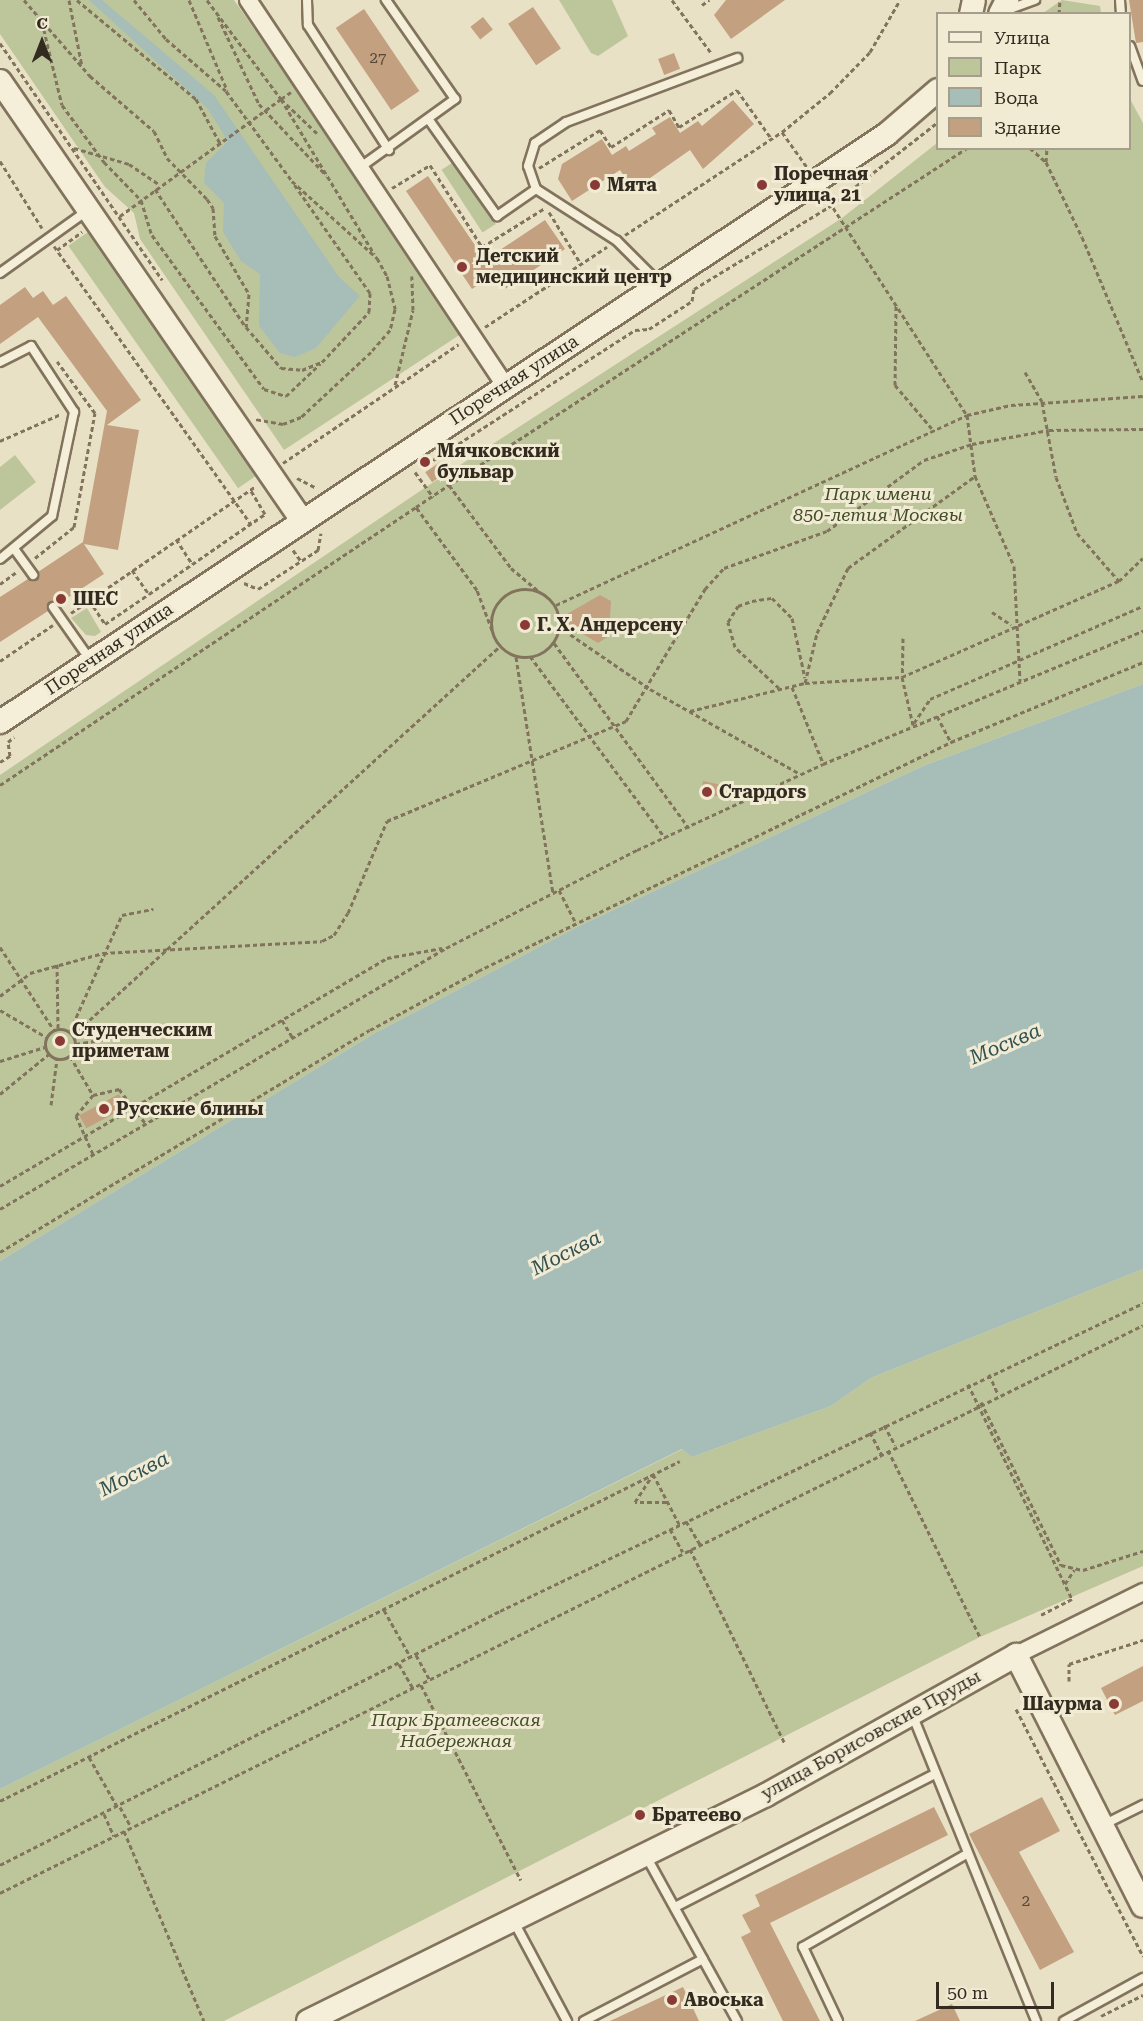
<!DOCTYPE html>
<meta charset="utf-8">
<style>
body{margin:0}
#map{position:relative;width:1143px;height:2021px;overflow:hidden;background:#e9e1c5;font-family:"Roboto Serif",serif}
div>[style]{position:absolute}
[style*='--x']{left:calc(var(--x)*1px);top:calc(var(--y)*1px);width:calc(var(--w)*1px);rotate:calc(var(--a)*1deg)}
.green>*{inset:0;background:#bdc69b;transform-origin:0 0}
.water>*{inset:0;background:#a6bdb8}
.building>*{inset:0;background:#c3a080;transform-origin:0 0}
.path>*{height:3px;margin-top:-1.5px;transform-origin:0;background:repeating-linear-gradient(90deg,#82735d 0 4.5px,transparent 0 7.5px)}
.path>.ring{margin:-1.5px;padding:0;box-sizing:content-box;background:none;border:3px solid #82735d;border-radius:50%}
.roads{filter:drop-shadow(2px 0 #82735d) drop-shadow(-2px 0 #82735d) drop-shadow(0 2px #82735d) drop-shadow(0 -2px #82735d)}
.lane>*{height:8px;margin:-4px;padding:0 4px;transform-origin:4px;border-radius:4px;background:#f5eed8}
.street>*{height:16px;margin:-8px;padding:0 8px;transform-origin:8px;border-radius:8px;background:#f5eed8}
.secondary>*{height:22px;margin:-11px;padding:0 11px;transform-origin:11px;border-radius:11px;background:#f5eed8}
.dots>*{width:16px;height:16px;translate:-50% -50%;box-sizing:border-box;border:3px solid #f1ebd4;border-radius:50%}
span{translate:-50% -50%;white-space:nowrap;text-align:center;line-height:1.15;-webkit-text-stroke:6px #f1ebd4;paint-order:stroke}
.number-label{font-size:15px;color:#584838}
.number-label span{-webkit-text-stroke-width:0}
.poi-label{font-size:18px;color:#342b20;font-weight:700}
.left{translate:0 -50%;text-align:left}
.right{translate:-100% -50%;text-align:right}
.street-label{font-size:18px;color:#342b20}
.park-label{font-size:18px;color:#424e28;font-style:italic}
.water-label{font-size:20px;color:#315152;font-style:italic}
.legend{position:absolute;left:936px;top:12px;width:195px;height:138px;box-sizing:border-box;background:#f1ebd4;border:2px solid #a59e8c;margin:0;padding:8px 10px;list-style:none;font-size:18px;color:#342b20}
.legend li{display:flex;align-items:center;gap:12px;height:30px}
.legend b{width:30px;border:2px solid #a59e8c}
.north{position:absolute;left:12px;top:12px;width:60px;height:60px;-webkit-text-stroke:4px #f1ebd4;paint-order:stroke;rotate:0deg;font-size:16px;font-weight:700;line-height:24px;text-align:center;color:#342b20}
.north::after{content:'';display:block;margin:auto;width:21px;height:27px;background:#342b20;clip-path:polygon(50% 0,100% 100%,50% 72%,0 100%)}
.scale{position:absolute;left:936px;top:1982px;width:118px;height:27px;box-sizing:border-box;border:3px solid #342b20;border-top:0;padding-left:8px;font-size:18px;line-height:21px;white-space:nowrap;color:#342b20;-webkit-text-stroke:4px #f1ebd4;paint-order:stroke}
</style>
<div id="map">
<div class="green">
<div style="clip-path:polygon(0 0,234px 0,464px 332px,284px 450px,140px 239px,134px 213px,105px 187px,0 34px)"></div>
<div style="clip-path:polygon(559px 0,612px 0,628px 36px,598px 56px,591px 53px)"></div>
<div style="clip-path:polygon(1062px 0,1100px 6px,1101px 13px,1043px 13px)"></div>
<div style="clip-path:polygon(1130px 99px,1143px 123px,1143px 684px,923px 766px,579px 926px,375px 1033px,0 1261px,0 775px,426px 487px,842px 218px,937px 143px,938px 148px,1130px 148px)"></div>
<div style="left:455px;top:161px;width:75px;height:16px;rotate:57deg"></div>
<div style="left:88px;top:232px;width:296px;height:24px;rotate:55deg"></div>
<div style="clip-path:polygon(15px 455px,36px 482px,0 510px,0 467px)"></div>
<div style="clip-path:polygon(87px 608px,101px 632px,95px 636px,86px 635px,71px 618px)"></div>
<div style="clip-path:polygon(1143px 1269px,1143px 1566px,980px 1637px,224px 2021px,0 2021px,0 1789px,683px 1449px,692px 1457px,831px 1406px,871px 1378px)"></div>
</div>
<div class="water">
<div style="clip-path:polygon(89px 0,102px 0,214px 95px,339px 277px,360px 296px,316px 348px,295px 357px,280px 353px,259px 326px,260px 274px,241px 261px,223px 232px,224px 203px,204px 183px,206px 163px,228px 141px,207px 108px)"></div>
<div style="clip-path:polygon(1143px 684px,1143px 1269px,871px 1378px,831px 1406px,692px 1457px,682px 1449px,0 1789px,0 1261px,375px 1033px,579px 926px,923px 766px)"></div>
</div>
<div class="building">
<div style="clip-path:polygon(726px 0,785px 0,731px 39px,714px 15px)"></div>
<div style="clip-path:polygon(1129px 0,1143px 0,1143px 42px,1136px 43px)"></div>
<div style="left:533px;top:7px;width:50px;height:30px;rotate:56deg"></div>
<div style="left:364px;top:9px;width:99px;height:34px;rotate:56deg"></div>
<div style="left:483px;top:17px;width:16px;height:16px;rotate:52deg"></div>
<div style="left:674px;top:53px;width:17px;height:17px;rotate:69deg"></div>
<div style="clip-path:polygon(733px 100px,754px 124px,703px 169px,690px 150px,633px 190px,620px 170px,572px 201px,558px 179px,562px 164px,602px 139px,612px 155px,626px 146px,629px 151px,656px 134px,652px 128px,670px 117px,680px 133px,698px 121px,702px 126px)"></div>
<div style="clip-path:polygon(428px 176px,485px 260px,545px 220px,565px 249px,505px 289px,495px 273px,472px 289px,406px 191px)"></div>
<div style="clip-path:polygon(25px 287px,33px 298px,43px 291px,53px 305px,66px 296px,141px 400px,107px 425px,139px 430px,118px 550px,84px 544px,104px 574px,58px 604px,50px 602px,48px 611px,0 642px,0 597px,28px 579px,36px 580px,38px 572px,83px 542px,107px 411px,38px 317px,0 344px,0 305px)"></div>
<div style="left:440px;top:462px;width:12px;height:18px;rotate:55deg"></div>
<div style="clip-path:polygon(600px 595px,611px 601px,609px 636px,598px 643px,569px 626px,567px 614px)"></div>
<div style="left:703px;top:781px;width:30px;height:12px;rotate:12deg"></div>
<div style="left:119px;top:1094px;width:15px;height:45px;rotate:62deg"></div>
<div style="clip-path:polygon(1143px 1666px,1143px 1701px,1115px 1715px,1101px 1688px)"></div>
<div style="clip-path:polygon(1042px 1797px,1060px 1831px,1019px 1852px,1074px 1952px,1040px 1970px,969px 1834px)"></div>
<div style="clip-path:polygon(934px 1807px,948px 1835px,770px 1923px,820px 2021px,783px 2021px,741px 1937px,751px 1932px,742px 1915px,760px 1906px,755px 1895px)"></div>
<div style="clip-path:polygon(683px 1987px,699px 2021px,610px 2021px)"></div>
<div style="clip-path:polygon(952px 2004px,960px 2021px,915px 2021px)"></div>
</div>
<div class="path">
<div style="--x:24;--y:0;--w:101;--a:49"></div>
<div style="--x:90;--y:76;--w:84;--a:40.7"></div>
<div style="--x:154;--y:131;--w:30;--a:64"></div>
<div style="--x:167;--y:158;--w:57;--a:45.7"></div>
<div style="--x:207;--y:199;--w:11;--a:56"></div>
<div style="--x:213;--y:208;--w:28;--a:86"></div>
<div style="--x:215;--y:236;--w:67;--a:59.6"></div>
<div style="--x:249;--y:294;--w:33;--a:95"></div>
<div style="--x:246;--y:327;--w:54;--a:49.5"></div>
<div style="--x:281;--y:368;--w:21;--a:5"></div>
<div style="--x:302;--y:370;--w:22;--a:-22"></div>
<div style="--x:322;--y:362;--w:69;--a:-46.8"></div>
<div style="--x:369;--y:312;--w:19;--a:-87"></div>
<div style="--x:370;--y:293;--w:136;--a:-124.9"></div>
<div style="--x:69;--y:0;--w:67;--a:78.9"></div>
<div style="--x:77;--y:0;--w:155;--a:39.8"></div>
<div style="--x:196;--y:99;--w:52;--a:61.5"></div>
<div style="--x:134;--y:0;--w:50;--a:50.6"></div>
<div style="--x:166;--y:39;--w:79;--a:40.9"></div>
<div style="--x:226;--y:91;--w:112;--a:53.7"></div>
<div style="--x:292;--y:181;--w:115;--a:42.2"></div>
<div style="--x:377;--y:258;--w:21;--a:61"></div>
<div style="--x:387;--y:276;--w:34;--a:76"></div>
<div style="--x:395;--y:309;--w:22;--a:103"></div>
<div style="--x:390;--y:330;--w:29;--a:131"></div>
<div style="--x:371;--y:352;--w:96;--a:137.1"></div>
<div style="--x:301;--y:417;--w:19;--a:159"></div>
<div style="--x:283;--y:424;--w:28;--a:-170"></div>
<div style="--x:189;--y:0;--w:98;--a:67.1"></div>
<div style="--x:207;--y:0;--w:124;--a:53.2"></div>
<div style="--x:281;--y:99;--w:181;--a:59"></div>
<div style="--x:672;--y:0;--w:67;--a:53.5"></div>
<div style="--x:702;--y:5;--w:9;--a:-36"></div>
<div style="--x:1059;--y:14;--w:14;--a:-86"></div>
<div style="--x:218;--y:17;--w:96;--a:64.8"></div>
<div style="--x:259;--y:104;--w:98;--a:46.7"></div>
<div style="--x:42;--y:22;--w:85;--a:76.5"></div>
<div style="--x:62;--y:105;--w:71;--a:53.6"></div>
<div style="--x:104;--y:162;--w:53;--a:45.8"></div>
<div style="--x:141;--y:200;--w:37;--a:73"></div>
<div style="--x:152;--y:235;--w:190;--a:54"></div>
<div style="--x:264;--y:389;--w:23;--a:18"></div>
<div style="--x:286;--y:396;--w:47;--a:-43.3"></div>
<div style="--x:0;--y:43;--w:287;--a:55.6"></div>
<div style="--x:291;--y:92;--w:12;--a:145"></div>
<div style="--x:281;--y:99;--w:52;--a:43.5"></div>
<div style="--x:782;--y:132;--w:43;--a:54.5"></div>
<div style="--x:74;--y:148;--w:57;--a:16.2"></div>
<div style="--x:129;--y:164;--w:37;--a:34"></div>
<div style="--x:1030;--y:148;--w:21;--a:41"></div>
<div style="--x:1046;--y:162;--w:83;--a:64.4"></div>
<div style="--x:1082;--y:237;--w:157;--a:67.2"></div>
<div style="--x:0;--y:161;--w:79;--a:57.9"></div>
<div style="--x:1046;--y:162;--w:14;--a:-86"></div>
<div style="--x:539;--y:168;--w:72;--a:-31.9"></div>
<div style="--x:600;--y:130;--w:20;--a:57"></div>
<div style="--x:611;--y:147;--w:69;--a:-32.5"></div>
<div style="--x:669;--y:110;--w:20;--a:60"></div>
<div style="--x:679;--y:127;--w:69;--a:-32.5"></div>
<div style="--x:737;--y:90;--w:59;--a:54.7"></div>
<div style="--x:392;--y:188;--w:44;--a:-31.2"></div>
<div style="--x:430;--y:165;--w:97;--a:57.6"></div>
<div style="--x:482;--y:247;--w:74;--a:-31.8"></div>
<div style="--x:155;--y:189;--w:164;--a:56.7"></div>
<div style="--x:825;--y:195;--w:262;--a:57.2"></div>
<div style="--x:967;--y:415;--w:62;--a:82.5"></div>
<div style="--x:975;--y:476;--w:98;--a:66.6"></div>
<div style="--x:1014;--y:566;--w:115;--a:87"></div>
<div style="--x:549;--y:212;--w:61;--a:58.4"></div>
<div style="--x:120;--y:216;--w:199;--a:-36"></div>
<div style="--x:625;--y:235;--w:188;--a:-33.3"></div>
<div style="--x:782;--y:132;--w:62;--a:-39.1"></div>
<div style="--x:830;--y:93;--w:57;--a:-45.7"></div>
<div style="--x:870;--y:52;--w:60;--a:-60"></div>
<div style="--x:54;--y:246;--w:341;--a:54.7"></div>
<div style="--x:57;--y:250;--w:31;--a:-36"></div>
<div style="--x:896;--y:306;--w:79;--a:90.7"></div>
<div style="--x:895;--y:385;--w:59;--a:49.8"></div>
<div style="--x:485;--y:327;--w:146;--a:-33.3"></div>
<div style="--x:1025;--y:372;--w:34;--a:60"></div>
<div style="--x:1042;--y:402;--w:76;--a:79.4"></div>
<div style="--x:1056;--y:477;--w:60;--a:69.4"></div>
<div style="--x:1077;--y:533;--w:64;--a:48.8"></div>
<div style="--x:395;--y:385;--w:77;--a:-76.5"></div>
<div style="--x:413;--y:310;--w:34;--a:-92"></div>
<div style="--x:0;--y:441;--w:67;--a:-23.9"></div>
<div style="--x:283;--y:463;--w:212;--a:-34.1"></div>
<div style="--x:427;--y:464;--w:247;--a:-32.8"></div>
<div style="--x:635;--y:330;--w:14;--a:-4"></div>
<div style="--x:649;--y:329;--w:51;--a:-33.1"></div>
<div style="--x:692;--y:301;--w:12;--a:-81"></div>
<div style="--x:694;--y:289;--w:162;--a:-31.3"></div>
<div style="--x:832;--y:205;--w:135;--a:-38.1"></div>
<div style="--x:415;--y:472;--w:31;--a:54"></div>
<div style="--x:297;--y:478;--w:20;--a:27"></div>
<div style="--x:449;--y:485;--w:618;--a:-33.05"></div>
<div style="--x:176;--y:539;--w:30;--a:57"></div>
<div style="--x:293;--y:550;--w:14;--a:54"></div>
<div style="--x:35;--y:558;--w:50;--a:-38.5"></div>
<div style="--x:74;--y:527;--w:116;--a:-79.6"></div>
<div style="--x:95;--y:413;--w:64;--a:-126.2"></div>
<div style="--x:132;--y:570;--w:29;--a:55"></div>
<div style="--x:244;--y:583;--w:15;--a:23"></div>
<div style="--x:258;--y:589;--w:72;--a:-33"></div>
<div style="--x:318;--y:550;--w:17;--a:-80"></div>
<div style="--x:0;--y:584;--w:22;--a:-36"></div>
<div class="ring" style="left:491px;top:589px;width:65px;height:65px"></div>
<div style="--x:89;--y:600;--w:29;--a:56"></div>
<div style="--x:105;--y:624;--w:53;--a:-34.3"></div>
<div style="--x:149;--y:594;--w:141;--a:-34.6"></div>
<div style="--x:265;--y:514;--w:29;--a:-121"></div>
<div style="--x:556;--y:605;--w:453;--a:-24.8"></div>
<div style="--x:967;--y:415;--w:45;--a:-12.8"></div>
<div style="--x:1011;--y:405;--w:132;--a:-3.9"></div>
<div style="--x:992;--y:612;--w:23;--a:34"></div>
<div style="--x:71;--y:613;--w:224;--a:-34.5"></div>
<div style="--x:558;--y:626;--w:112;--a:34.4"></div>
<div style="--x:650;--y:689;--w:172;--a:29.5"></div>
<div style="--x:492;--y:630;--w:43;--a:-110.6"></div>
<div style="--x:477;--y:590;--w:103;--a:-126.3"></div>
<div style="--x:416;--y:507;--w:40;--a:-34"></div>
<div style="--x:449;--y:485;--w:104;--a:53.2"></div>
<div style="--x:511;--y:568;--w:35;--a:40"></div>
<div style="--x:903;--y:638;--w:39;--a:91"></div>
<div style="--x:902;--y:677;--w:49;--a:77.1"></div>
<div style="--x:554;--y:643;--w:229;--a:53.9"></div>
<div style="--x:530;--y:656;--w:227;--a:53.4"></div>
<div style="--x:516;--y:657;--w:240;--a:81.1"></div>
<div style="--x:0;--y:661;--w:64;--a:-34.2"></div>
<div style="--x:805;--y:683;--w:51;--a:-76.5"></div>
<div style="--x:817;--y:633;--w:72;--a:-64.5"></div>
<div style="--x:848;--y:568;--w:157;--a:-35.9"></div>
<div style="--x:792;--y:687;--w:82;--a:67.8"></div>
<div style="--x:779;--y:688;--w:60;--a:-137"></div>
<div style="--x:735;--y:647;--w:26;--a:-106"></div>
<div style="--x:728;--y:622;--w:19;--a:-58"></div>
<div style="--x:738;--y:606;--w:15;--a:-20"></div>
<div style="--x:752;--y:601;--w:20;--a:-9"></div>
<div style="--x:772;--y:598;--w:28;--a:45"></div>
<div style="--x:792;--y:618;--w:61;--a:77.8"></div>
<div style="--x:690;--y:711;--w:118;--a:-13.7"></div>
<div style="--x:805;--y:683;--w:97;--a:-3.5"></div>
<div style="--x:902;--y:677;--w:237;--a:-23.9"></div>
<div style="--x:1119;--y:581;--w:33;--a:-44"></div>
<div style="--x:937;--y:716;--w:30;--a:62"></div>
<div style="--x:914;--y:723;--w:29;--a:-56"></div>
<div style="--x:930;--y:699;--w:232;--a:-23.6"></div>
<div style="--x:0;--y:762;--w:12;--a:-31"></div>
<div style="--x:10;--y:756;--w:14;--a:-98"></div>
<div style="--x:8;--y:742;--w:8;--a:-40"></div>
<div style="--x:0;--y:785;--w:500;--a:-33.75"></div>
<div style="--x:559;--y:890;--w:36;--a:63"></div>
<div style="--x:0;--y:947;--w:99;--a:57"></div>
<div style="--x:57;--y:964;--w:64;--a:89.1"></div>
<div style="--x:0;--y:996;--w:38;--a:-37"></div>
<div style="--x:30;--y:973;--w:76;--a:-15.3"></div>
<div style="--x:103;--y:953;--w:219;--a:-3.1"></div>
<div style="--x:322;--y:941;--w:13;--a:-27"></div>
<div style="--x:334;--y:935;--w:26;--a:-58"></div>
<div style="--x:348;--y:913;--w:100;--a:-67"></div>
<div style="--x:387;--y:821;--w:259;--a:-22.7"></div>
<div style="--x:626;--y:721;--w:154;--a:-59.1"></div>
<div style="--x:705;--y:589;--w:28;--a:-48"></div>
<div style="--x:724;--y:568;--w:109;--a:-19.8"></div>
<div style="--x:827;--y:531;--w:120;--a:-36.2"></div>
<div style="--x:924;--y:460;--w:51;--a:-18.4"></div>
<div style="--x:972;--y:444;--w:78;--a:-10.3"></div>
<div style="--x:1049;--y:430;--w:94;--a:-0.6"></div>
<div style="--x:0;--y:1010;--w:53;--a:30.4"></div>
<div style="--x:282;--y:1020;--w:21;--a:59"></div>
<div class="ring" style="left:45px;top:1029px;width:27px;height:27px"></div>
<div style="--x:70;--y:1031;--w:127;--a:-65.9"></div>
<div style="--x:122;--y:915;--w:32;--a:-11"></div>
<div style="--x:73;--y:1035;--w:578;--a:-42.33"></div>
<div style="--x:76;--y:1044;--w:79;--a:-9.5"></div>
<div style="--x:70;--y:1056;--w:45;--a:59.5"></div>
<div style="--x:0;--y:1061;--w:47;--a:-17.3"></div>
<div style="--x:0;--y:1094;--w:63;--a:-39.2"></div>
<div style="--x:51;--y:1105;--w:46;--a:-82.6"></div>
<div style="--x:93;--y:1154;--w:42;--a:-114.1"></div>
<div style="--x:76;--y:1116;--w:27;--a:-51"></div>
<div style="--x:93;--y:1095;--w:27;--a:-13"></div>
<div style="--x:119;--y:1089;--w:44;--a:52.4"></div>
<div style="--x:0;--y:1186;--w:449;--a:-30.5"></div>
<div style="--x:387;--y:958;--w:56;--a:-10.3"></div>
<div style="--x:0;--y:1209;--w:517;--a:-30.34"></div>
<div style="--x:446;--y:948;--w:215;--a:-27.2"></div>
<div style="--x:637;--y:850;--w:205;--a:-24.8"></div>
<div style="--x:823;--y:764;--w:347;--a:-22.6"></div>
<div style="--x:0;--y:1252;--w:431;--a:-31"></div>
<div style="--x:370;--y:1030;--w:123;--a:-28.6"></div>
<div style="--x:478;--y:971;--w:526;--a:-25.83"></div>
<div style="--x:951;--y:742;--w:208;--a:-22.6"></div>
<div style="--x:989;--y:1374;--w:22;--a:66"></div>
<div style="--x:968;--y:1384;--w:239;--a:64.2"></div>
<div style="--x:1072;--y:1599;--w:36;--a:153"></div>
<div style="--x:981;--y:1402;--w:182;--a:63.9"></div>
<div style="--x:1061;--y:1565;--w:23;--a:13"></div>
<div style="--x:1083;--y:1570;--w:63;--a:-17.6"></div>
<div style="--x:884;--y:1425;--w:23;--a:61"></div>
<div style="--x:870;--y:1432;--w:25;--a:63"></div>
<div style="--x:888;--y:1450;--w:208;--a:63.8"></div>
<div style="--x:667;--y:1502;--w:32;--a:180"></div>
<div style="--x:635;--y:1502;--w:33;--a:-57"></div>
<div style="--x:653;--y:1474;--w:56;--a:62.5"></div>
<div style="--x:686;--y:1521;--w:27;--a:59"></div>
<div style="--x:670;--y:1529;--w:26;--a:61"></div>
<div style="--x:690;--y:1549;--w:217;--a:64"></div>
<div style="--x:1065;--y:1584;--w:17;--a:-57"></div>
<div style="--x:384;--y:1610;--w:55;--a:60.6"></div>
<div style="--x:416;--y:1655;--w:29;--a:61"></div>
<div style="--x:399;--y:1664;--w:28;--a:60"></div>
<div style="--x:1069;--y:1681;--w:17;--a:-90"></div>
<div style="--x:1069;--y:1664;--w:78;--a:-18"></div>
<div style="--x:421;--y:1685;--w:219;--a:62.9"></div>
<div style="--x:1016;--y:1709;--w:278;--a:62.8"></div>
<div style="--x:89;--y:1757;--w:59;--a:60.4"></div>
<div style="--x:0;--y:1801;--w:760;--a:-26.57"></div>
<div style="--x:120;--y:1807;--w:23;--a:61"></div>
<div style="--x:104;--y:1814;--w:24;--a:66"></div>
<div style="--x:124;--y:1831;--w:206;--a:67.2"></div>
<div style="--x:0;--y:1865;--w:561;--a:-26.93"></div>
<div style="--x:500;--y:1611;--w:713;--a:-25.59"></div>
<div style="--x:0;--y:1893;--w:1276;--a:-26.42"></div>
<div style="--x:1101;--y:2016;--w:47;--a:-26.6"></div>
</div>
<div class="roads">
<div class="lane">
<div style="--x:307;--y:0;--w:25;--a:88"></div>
<div style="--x:308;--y:25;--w:149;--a:57.1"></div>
<div style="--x:1120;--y:0;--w:14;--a:86"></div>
<div style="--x:1007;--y:10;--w:30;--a:-20"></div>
<div style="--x:1130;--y:46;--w:37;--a:70"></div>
<div style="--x:429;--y:120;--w:118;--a:54.7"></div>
<div style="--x:497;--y:216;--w:47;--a:-34.7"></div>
<div style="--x:362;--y:166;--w:115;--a:-35.8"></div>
<div style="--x:455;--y:99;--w:121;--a:-124.9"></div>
<div style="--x:0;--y:273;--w:107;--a:-35.5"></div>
<div style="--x:660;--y:284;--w:61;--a:-135"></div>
<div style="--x:617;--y:241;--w:96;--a:-147.3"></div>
<div style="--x:536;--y:189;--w:24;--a:-109"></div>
<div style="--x:528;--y:166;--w:24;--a:-73"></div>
<div style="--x:535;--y:143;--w:37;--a:-34"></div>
<div style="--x:566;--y:122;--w:183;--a:-20.5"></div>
<div style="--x:0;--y:362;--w:35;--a:-27"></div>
<div style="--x:31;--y:346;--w:79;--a:56.9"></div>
<div style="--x:74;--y:412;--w:106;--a:101.9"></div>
<div style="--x:52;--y:516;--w:67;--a:140.4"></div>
<div style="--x:15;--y:550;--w:31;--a:54"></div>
<div style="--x:53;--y:607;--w:66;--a:54.9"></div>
<div style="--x:912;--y:1714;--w:331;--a:68"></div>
<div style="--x:1103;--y:1825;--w:45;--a:-26.6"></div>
<div style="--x:646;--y:1856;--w:188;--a:61.1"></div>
<div style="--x:675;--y:1907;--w:292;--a:-27.1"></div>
<div style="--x:513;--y:1920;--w:115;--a:61.9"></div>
<div style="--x:584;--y:2021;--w:134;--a:-27.5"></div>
<div style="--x:838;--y:2021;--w:82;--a:-115.3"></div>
<div style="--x:803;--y:1947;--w:186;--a:-29.6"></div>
<div style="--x:1064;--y:2021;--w:90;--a:-28.6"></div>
</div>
<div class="street">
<div style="--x:248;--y:0;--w:464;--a:56.3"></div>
<div style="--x:1016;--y:1655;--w:142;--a:-26.4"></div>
</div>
<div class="secondary">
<div style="--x:971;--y:14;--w:14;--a:-78"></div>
<div style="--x:1000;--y:14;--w:16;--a:-63"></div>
<div style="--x:0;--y:81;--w:531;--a:55.5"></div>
<div style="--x:0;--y:722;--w:1064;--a:-33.54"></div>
<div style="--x:887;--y:134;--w:67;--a:-40.8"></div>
<div style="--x:308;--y:2021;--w:511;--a:-26.26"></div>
<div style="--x:766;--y:1795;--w:287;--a:-29.2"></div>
<div style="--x:1016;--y:1655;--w:281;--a:63.2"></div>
</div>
</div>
<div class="dots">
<div style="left:595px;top:185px;background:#8a3a34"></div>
<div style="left:762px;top:185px;background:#8a3a34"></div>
<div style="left:462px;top:267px;background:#8a3a34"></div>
<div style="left:425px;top:462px;background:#8a3a34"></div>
<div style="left:61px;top:599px;background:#8a3a34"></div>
<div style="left:525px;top:625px;background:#8a3a34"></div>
<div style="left:707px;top:792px;background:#8a3a34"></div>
<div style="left:60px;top:1041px;background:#8a3a34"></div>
<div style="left:104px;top:1109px;background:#8a3a34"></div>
<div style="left:1114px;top:1704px;background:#8a3a34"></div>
<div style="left:640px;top:1815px;background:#8a3a34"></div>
<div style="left:672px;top:2000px;background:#8a3a34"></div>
</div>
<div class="number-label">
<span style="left:378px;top:59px">27</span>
<span style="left:1026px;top:1902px">2</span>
</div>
<div class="poi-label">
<span class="left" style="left:774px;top:185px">Поречная<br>улица, 21</span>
<span class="left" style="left:607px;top:185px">Мята</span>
<span class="left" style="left:476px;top:267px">Детский<br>медицинский центр</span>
<span class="left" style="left:437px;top:462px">Мячковский<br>бульвар</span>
<span class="left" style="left:73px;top:599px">ШЕС</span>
<span class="left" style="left:537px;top:625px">Г. Х. Андерсену</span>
<span class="left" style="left:719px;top:792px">Стардогs</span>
<span class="left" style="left:72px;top:1041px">Студенческим<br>приметам</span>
<span class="left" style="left:116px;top:1109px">Русские блины</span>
<span class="right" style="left:1102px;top:1704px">Шаурма</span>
<span class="left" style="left:652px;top:1815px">Братеево</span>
<span class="left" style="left:684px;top:2000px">Авоська</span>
</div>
<div class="street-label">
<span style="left:514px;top:380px;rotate:-33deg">Поречная улица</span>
<span style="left:109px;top:649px;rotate:-34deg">Поречная улица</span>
<span style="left:871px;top:1735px;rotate:-29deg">улица Борисовские Пруды</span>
</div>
<div class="park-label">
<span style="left:878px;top:505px">Парк имени<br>850-летия Москвы</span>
<span style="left:456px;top:1731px">Парк Братеевская<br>Набережная</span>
</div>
<div class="water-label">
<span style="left:1005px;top:1044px;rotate:-23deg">Москва</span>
<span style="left:566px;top:1253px;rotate:-27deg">Москва</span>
<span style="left:134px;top:1474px;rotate:-27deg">Москва</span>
</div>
<ul class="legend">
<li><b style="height:8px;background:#f5eed8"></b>Улица</li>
<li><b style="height:16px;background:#bdc69b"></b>Парк</li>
<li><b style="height:16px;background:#a6bdb8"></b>Вода</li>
<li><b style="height:16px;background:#c3a080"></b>Здание</li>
</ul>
<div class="north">С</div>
<div class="scale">50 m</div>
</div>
